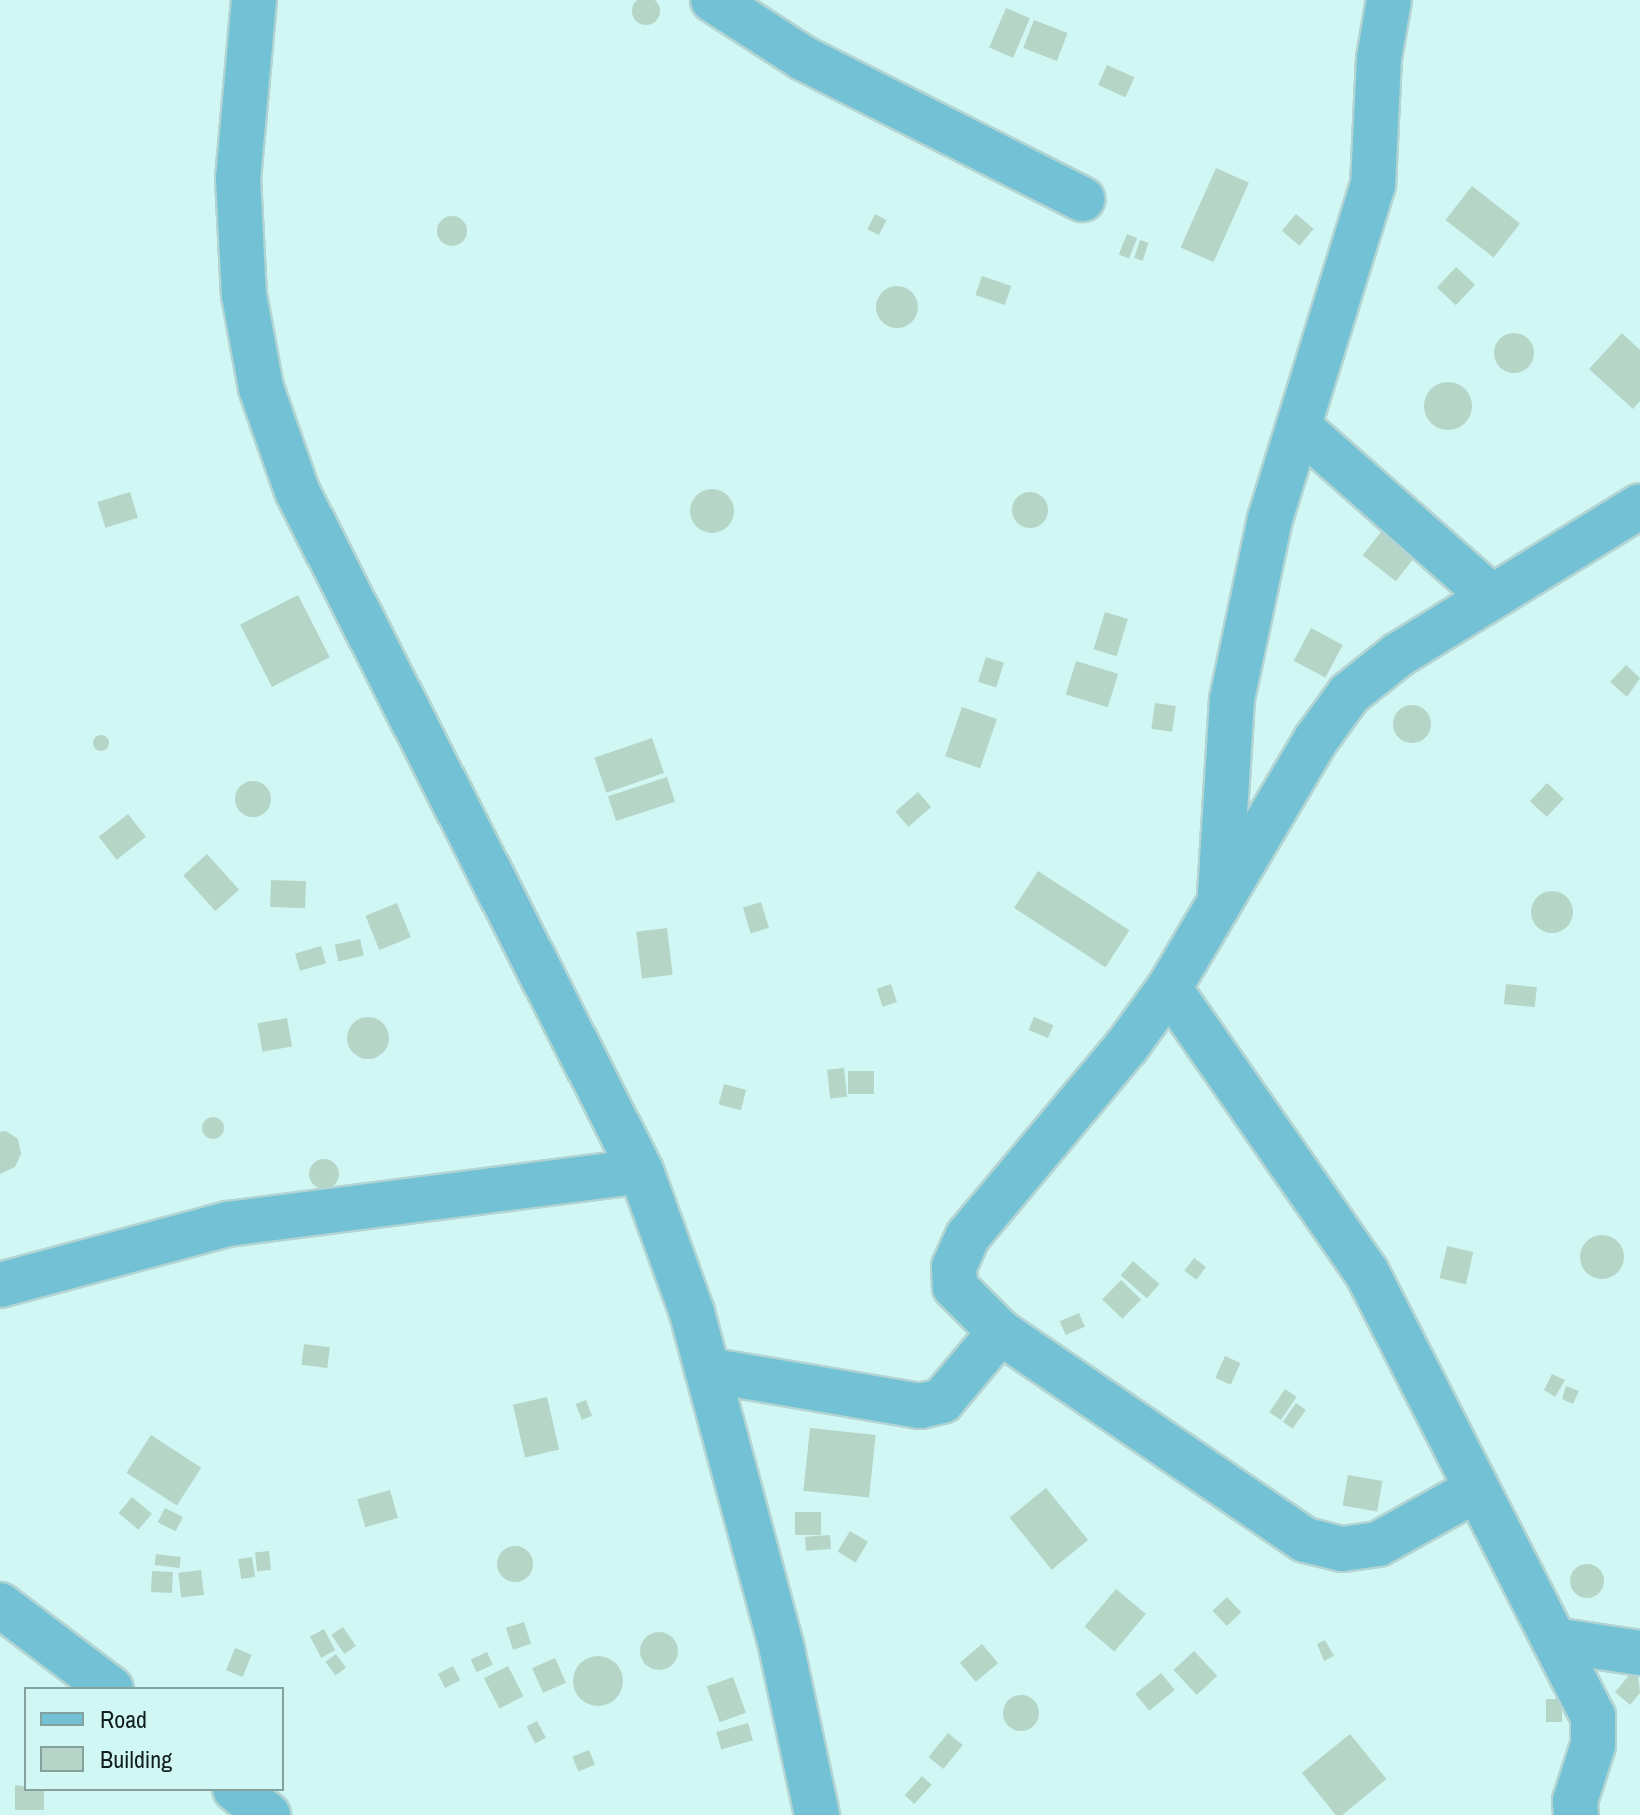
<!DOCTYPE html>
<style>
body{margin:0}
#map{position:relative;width:1640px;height:1815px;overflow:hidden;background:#d1f7f4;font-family:"Archivo Narrow",sans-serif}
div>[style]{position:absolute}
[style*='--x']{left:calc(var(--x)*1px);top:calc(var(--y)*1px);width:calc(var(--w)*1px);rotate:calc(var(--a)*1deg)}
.building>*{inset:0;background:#b5d5c7;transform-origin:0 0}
.round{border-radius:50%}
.roads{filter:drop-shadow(2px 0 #b2d4d2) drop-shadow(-2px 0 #b2d4d2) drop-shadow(0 2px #b2d4d2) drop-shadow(0 -2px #b2d4d2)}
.minor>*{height:44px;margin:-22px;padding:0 22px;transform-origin:22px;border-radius:22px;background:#72c1d4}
span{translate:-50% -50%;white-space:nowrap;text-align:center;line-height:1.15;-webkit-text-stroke:6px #d1f7f4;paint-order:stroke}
.legend{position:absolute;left:24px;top:1687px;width:260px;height:104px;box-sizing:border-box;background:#d1f7f4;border:2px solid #84a19e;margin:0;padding:10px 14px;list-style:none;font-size:24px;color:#111f1e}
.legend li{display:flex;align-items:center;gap:16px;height:40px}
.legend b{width:40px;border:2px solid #84a19e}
</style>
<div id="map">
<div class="building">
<div class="round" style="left:632px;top:-3px;width:28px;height:28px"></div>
<div style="left:1006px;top:8px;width:26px;height:43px;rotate:23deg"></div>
<div style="left:1034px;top:20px;width:36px;height:30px;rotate:21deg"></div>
<div style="left:1107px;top:65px;width:30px;height:22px;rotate:24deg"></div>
<div style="left:1216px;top:168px;width:36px;height:87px;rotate:24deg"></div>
<div style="left:1472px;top:186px;width:61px;height:43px;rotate:38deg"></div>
<div style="left:875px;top:214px;width:13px;height:17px;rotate:27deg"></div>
<div style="left:1296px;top:214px;width:23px;height:22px;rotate:40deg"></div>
<div class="round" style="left:437px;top:216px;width:30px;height:30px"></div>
<div style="left:1127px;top:234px;width:11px;height:22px;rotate:22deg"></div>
<div style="left:1140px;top:240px;width:9px;height:19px;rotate:18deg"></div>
<div style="left:1456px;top:267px;width:26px;height:28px;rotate:43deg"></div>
<div style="left:982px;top:276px;width:31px;height:20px;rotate:19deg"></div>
<div class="round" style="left:876px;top:286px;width:42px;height:42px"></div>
<div style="clip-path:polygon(1622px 333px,1640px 350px,1640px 401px,1633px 409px,1589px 369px)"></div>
<div class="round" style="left:1494px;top:333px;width:40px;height:40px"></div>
<div class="round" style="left:1424px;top:382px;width:48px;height:48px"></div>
<div class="round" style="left:690px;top:489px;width:44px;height:44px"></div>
<div style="left:130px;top:492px;width:27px;height:34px;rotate:73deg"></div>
<div class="round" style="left:1012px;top:492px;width:36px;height:36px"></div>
<div style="left:1388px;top:523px;width:42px;height:41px;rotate:38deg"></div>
<div style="left:298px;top:595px;width:70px;height:65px;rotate:63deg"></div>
<div style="left:1105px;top:612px;width:24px;height:39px;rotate:17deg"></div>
<div style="left:1311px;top:628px;width:36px;height:37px;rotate:28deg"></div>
<div style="left:986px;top:657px;width:19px;height:26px;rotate:18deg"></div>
<div style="left:1076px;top:661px;width:44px;height:35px;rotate:17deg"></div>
<div style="clip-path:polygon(1626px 665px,1640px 678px,1627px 697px,1610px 682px)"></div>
<div style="left:1155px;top:703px;width:21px;height:26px;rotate:8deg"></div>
<div class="round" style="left:1393px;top:705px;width:38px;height:38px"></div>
<div style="left:962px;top:707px;width:37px;height:52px;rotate:19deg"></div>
<div class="round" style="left:93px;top:735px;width:16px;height:16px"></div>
<div style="left:652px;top:738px;width:37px;height:61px;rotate:71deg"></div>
<div style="left:667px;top:777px;width:26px;height:62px;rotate:72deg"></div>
<div class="round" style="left:235px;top:781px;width:36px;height:36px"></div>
<div style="left:1547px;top:783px;width:23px;height:25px;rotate:43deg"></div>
<div style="left:918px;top:792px;width:20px;height:30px;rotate:49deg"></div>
<div style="left:128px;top:814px;width:29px;height:37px;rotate:52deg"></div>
<div style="left:207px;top:854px;width:48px;height:32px;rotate:48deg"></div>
<div style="left:1038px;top:871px;width:109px;height:44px;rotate:33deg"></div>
<div style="left:271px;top:880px;width:35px;height:27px;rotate:2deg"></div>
<div class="round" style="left:1531px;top:891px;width:42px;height:42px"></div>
<div style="left:761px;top:902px;width:27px;height:19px;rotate:73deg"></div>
<div style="left:397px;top:903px;width:37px;height:34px;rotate:68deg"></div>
<div style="left:667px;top:928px;width:47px;height:31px;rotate:83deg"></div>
<div style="left:360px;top:939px;width:17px;height:26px;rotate:77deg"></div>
<div style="left:321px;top:946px;width:18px;height:27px;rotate:74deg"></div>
<div style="left:891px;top:984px;width:19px;height:15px;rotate:72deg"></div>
<div style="left:1506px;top:984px;width:31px;height:20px;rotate:6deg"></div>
<div style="left:1034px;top:1017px;width:21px;height:14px;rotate:23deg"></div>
<div class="round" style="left:347px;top:1017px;width:42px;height:42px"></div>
<div style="left:287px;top:1018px;width:29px;height:30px;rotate:80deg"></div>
<div style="left:844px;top:1068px;width:29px;height:17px;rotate:84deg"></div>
<div style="left:848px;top:1071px;width:26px;height:23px"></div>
<div style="left:724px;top:1084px;width:23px;height:21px;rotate:15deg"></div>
<div class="round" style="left:202px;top:1117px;width:22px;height:22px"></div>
<div style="clip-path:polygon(6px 1131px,18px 1139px,21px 1154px,15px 1167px,0 1174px,0 1132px)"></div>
<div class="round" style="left:309px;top:1159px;width:30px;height:30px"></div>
<div class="round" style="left:1580px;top:1235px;width:44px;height:44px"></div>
<div style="left:1447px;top:1246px;width:27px;height:33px;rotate:13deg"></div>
<div style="left:1194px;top:1258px;width:15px;height:16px;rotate:37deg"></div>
<div style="left:1133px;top:1261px;width:35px;height:19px;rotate:41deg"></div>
<div style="left:1121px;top:1280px;width:28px;height:27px;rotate:44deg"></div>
<div style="left:1079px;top:1313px;width:15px;height:21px;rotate:67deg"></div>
<div style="left:304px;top:1344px;width:26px;height:21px;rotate:7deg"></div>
<div style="left:1225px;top:1356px;width:17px;height:24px;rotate:24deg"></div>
<div style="clip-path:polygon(1552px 1374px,1565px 1380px,1555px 1397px,1544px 1390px)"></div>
<div style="clip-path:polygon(1566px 1386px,1579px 1391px,1573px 1404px,1562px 1399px)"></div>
<div style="left:1285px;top:1389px;width:14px;height:28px;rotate:34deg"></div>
<div style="left:547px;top:1397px;width:54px;height:35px;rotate:77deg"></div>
<div style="left:586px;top:1400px;width:17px;height:11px;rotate:69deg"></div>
<div style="left:1296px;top:1403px;width:12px;height:23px;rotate:35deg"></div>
<div style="left:810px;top:1428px;width:66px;height:63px;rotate:6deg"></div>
<div style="left:151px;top:1435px;width:60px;height:45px;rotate:33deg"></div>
<div style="left:1348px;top:1475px;width:35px;height:31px;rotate:10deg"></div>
<div style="left:1046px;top:1488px;width:67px;height:47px;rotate:51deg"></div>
<div style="left:390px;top:1490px;width:29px;height:34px;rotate:74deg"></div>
<div style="left:132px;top:1497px;width:26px;height:21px;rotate:40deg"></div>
<div style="left:165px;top:1508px;width:20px;height:16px;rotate:27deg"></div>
<div style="left:795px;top:1512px;width:26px;height:23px"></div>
<div style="left:850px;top:1531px;width:21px;height:24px;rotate:31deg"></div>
<div style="left:830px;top:1535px;width:14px;height:25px;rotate:86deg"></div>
<div class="round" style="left:497px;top:1546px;width:36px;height:36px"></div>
<div style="left:269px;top:1551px;width:19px;height:14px;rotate:84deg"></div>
<div style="left:156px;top:1554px;width:25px;height:11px;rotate:7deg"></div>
<div style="left:252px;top:1557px;width:20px;height:14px;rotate:81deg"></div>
<div class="round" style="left:1570px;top:1564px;width:34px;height:34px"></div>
<div style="left:201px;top:1570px;width:25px;height:23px;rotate:83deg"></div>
<div style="left:152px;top:1571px;width:21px;height:21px;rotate:3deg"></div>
<div style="left:1116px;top:1589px;width:39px;height:49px;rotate:40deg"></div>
<div style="left:1227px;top:1597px;width:21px;height:20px;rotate:47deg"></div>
<div style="left:524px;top:1622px;width:23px;height:19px;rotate:72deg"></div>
<div style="left:343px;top:1627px;width:23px;height:14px;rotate:56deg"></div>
<div style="left:324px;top:1629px;width:24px;height:16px;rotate:62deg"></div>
<div class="round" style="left:640px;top:1632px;width:38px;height:38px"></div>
<div style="clip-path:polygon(1325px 1640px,1334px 1656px,1324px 1661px,1317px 1644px)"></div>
<div style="left:982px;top:1644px;width:25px;height:29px;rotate:50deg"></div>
<div style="left:235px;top:1648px;width:18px;height:24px;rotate:22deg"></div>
<div style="left:1194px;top:1651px;width:34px;height:28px;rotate:47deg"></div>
<div style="left:487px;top:1652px;width:14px;height:18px;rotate:65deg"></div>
<div style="left:336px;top:1654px;width:17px;height:13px;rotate:54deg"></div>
<div class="round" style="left:573px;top:1656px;width:50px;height:50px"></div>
<div style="left:555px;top:1658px;width:27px;height:25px;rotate:66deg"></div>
<div style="left:453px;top:1666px;width:16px;height:17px;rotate:63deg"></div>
<div style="left:508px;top:1666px;width:34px;height:27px;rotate:63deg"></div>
<div style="clip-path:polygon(1637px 1666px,1640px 1693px,1630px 1705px,1615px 1692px)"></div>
<div style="left:1161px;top:1673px;width:22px;height:33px;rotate:51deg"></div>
<div style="left:733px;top:1677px;width:38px;height:28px;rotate:70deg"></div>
<div class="round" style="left:1003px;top:1695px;width:36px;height:36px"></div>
<div style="left:1546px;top:1699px;width:16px;height:23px"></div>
<div style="left:537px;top:1721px;width:19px;height:12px;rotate:62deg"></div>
<div style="left:748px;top:1723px;width:18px;height:33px;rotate:74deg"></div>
<div style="left:948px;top:1733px;width:19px;height:31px;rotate:39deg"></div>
<div style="left:1350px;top:1734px;width:58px;height:62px;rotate:51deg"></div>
<div style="left:589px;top:1750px;width:16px;height:18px;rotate:68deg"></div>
<div style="left:922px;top:1776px;width:13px;height:26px;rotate:42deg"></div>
<div style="clip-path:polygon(15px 1785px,44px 1789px,44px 1810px,15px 1810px)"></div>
</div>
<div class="roads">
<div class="minor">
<div style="--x:254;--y:0;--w:179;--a:95.1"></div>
<div style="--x:238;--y:178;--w:117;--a:87.1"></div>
<div style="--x:244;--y:295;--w:95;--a:79.6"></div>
<div style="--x:261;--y:388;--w:109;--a:70.7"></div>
<div style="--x:297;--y:491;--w:762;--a:63.17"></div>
<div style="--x:641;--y:1171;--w:151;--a:70.2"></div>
<div style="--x:692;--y:1313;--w:349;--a:75"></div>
<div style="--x:782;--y:1650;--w:169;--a:78"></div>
<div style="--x:713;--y:0;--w:107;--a:32.8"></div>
<div style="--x:803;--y:58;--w:313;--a:26.8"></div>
<div style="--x:1299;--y:427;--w:257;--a:41.4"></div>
<div style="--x:1220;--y:895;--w:196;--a:-86.5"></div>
<div style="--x:1232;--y:699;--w:184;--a:-78.1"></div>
<div style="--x:1270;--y:519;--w:350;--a:-72.9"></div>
<div style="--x:1373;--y:185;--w:127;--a:-87.3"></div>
<div style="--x:1379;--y:58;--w:59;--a:-80.2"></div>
<div style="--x:1169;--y:988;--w:345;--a:55.2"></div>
<div style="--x:1366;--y:1271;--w:500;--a:63"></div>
<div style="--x:1593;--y:1716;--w:29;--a:90"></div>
<div style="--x:1593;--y:1745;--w:59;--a:107.8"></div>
<div style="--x:1575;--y:1801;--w:14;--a:86"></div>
<div style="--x:0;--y:1285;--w:236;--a:-15"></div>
<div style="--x:228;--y:1224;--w:416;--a:-7.3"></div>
<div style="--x:707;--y:1370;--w:216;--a:9.6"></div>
<div style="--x:920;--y:1406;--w:23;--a:-13"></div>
<div style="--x:942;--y:1401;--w:90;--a:-50"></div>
<div style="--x:1477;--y:1489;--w:113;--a:150.9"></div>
<div style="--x:1378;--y:1544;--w:36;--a:172"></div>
<div style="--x:1342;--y:1549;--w:38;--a:-166"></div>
<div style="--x:1305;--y:1540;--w:369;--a:-145.7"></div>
<div style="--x:1000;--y:1332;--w:64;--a:-135"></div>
<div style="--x:955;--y:1287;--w:20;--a:-93"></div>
<div style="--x:954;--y:1267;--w:34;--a:-66"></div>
<div style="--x:968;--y:1236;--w:248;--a:-50.1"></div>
<div style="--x:1127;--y:1046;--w:72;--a:-54.1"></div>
<div style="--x:1169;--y:988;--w:287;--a:-59.4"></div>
<div style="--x:1315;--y:741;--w:58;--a:-54.1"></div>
<div style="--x:1349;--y:694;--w:63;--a:-38.5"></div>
<div style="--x:1398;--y:655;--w:284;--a:-31.6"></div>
<div style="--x:0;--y:1605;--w:139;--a:37.1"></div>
<div style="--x:1554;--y:1640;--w:87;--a:8.6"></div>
<div style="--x:235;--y:1789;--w:42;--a:38.2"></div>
</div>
</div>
<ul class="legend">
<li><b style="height:10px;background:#72c1d4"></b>Road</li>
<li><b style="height:22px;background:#b5d5c7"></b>Building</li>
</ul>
</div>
